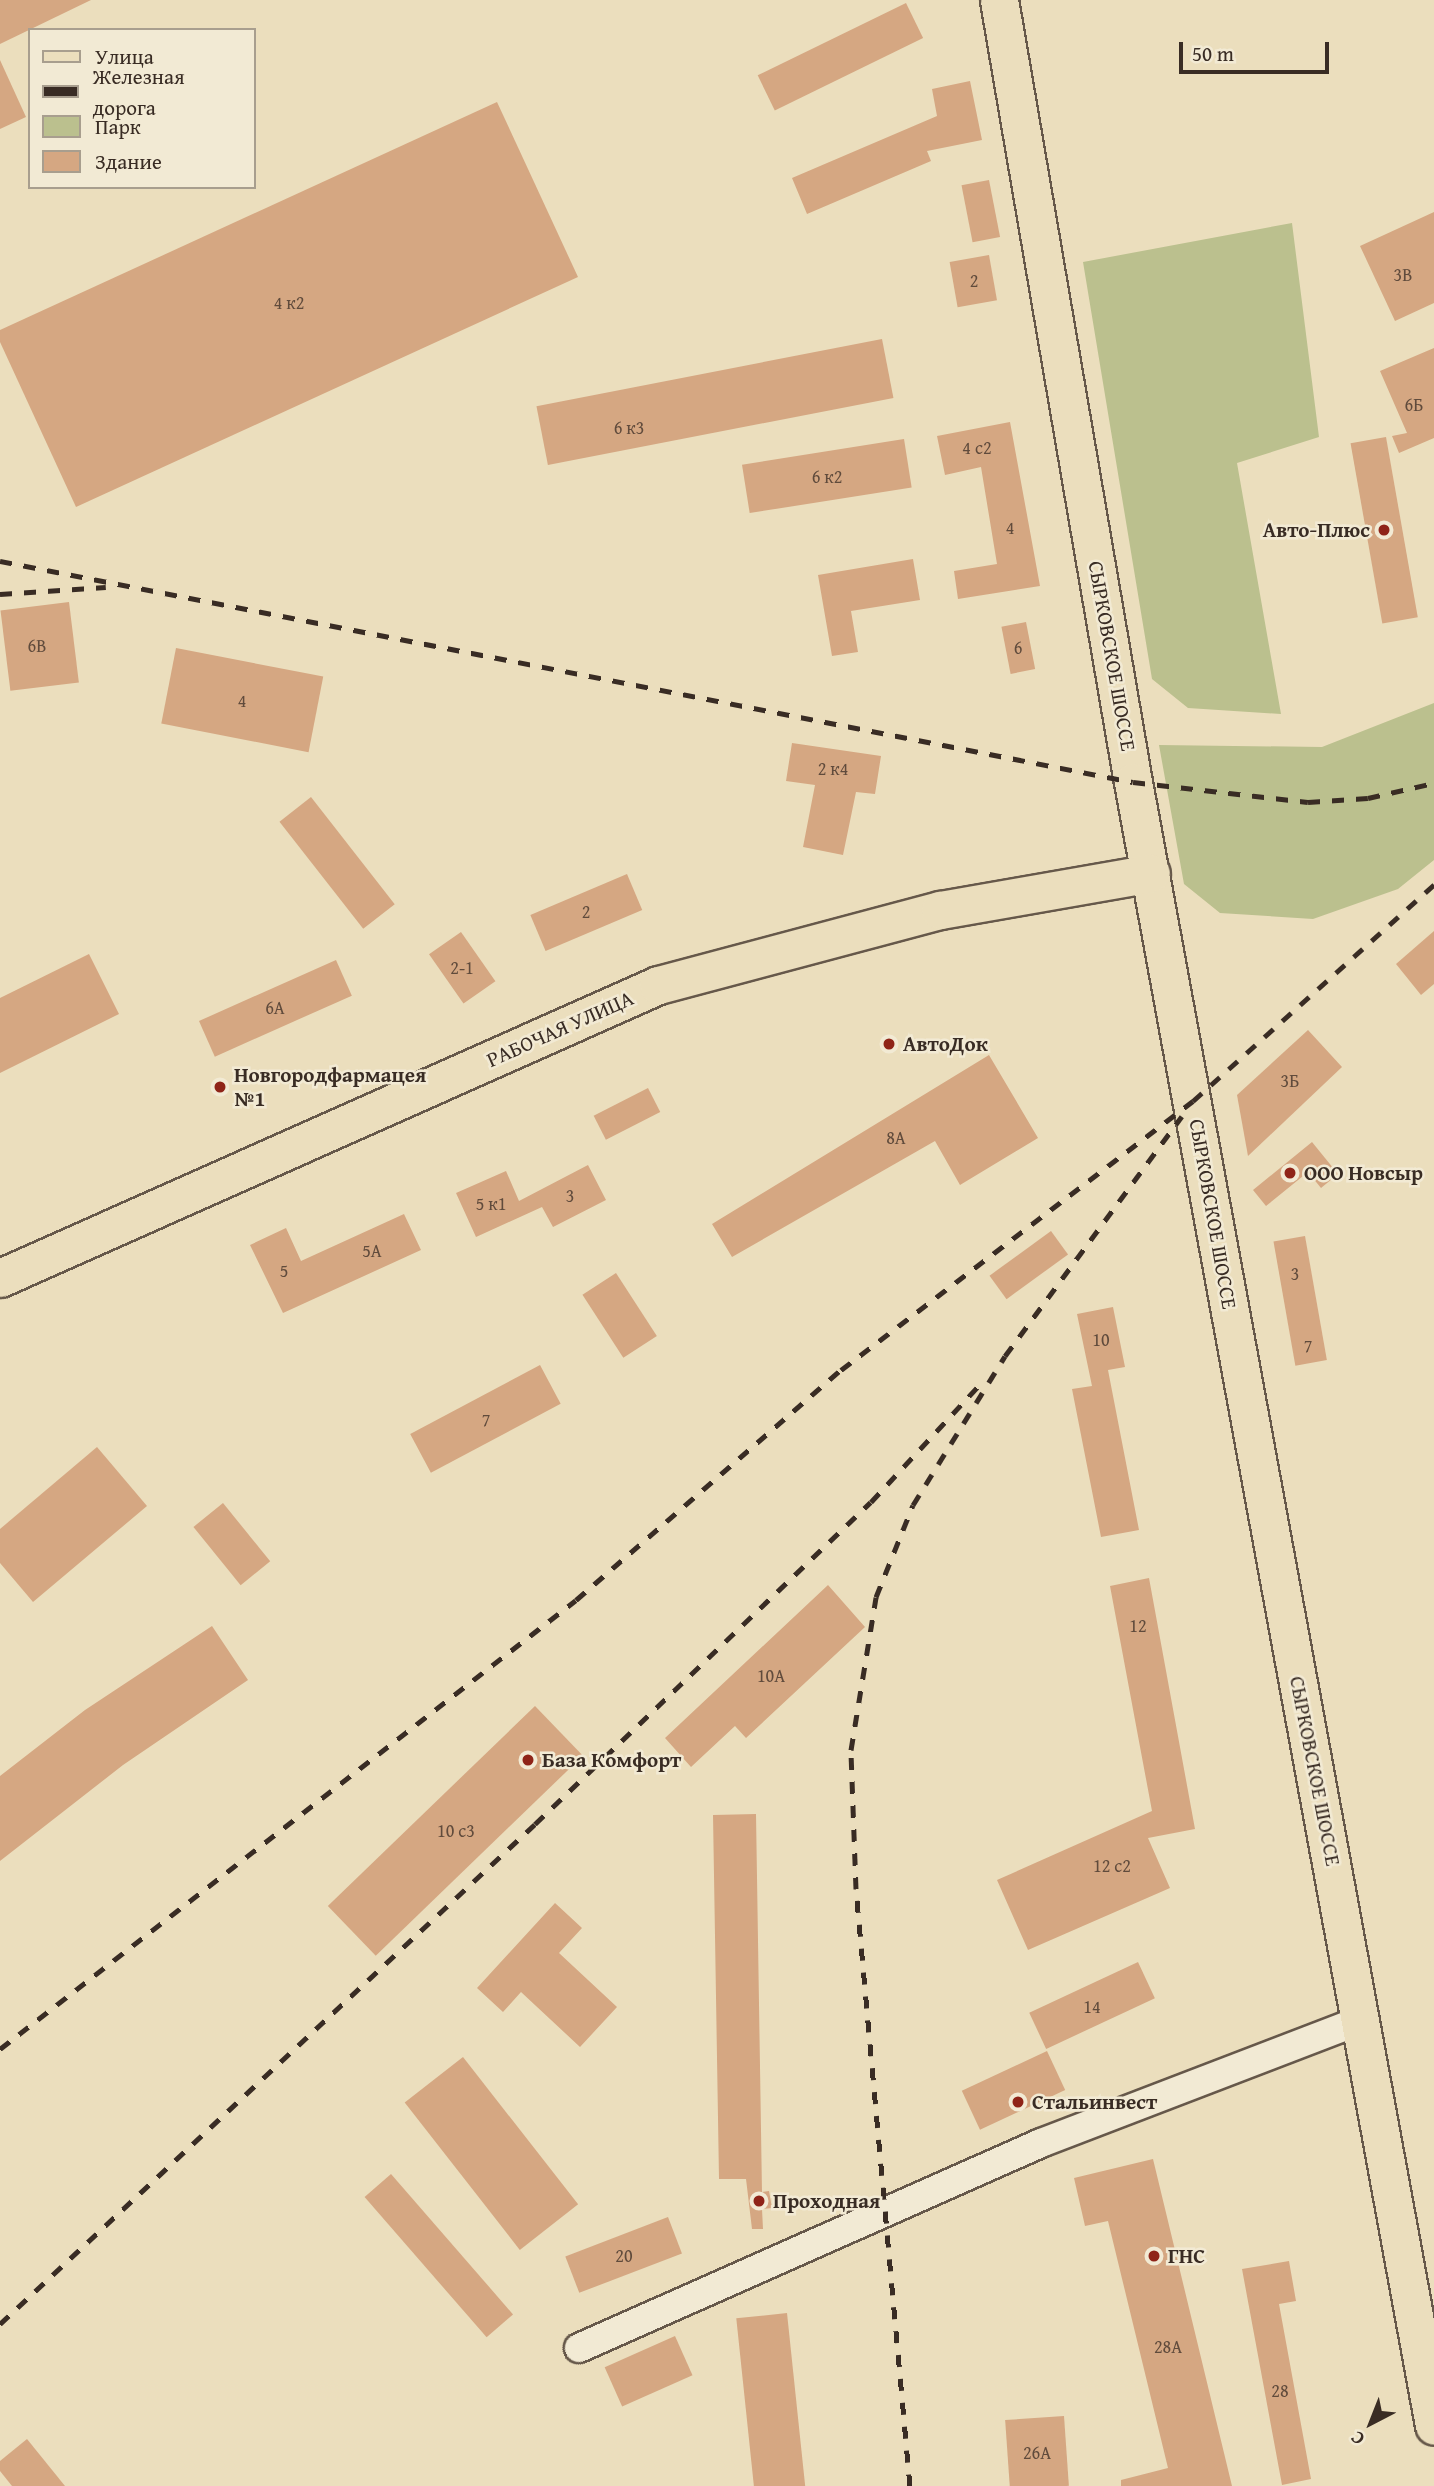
<!DOCTYPE html>
<meta charset="utf-8">
<style>
body{margin:0}
#map{position:relative;width:1434px;height:2486px;overflow:hidden;background:#ebdebd;font-family:"Gentium Book Plus",serif}
div>[style]{position:absolute}
[style*='--x']{left:calc(var(--x)*1px);top:calc(var(--y)*1px);width:calc(var(--w)*1px);rotate:calc(var(--a)*1deg)}
.green>*{inset:0;background:#bbc08e}
.building>*{inset:0;background:#d5a782;transform-origin:0 0}
.roads{filter:drop-shadow(2px 0 #66584a) drop-shadow(-2px 0 #66584a) drop-shadow(0 2px #66584a) drop-shadow(0 -2px #66584a)}
.minor>*{height:28px;margin:-14px;padding:0 14px;transform-origin:14px;border-radius:14px;background:#f2ead4}
.major>*{height:37px;margin:-18.5px;padding:0 18.5px;transform-origin:18.5px;border-radius:18.5px;background:#ebdebd}
.rail>*{height:5px;margin-top:-2.5px;transform-origin:0;background:repeating-linear-gradient(90deg,#392c24 0 12px,transparent 0 24px)}
.dots>*{width:19px;height:19px;translate:-50% -50%;box-sizing:border-box;border:4px solid #f2ead4;border-radius:50%}
span{translate:-50% -50%;white-space:nowrap;text-align:center;line-height:1.15;-webkit-text-stroke:5px #f2ead4;paint-order:stroke}
.number-label{font-size:18px;color:#604b3c}
.number-label span{-webkit-text-stroke-width:0}
.poi-label{font-size:21px;color:#392c24;font-weight:700}
.right{translate:-100% -50%;text-align:right}
.left{translate:0 -50%;text-align:left}
.street-label{font-size:21px;color:#392c24}
.legend{position:absolute;left:28px;top:28px;width:228px;height:161px;box-sizing:border-box;background:#f2ead4;border:2px solid #a89e8e;margin:0;padding:9px 12px;list-style:none;font-size:21px;color:#392c24}
.legend li{display:flex;align-items:center;gap:14px;height:35px}
.legend b{width:35px;border:2px solid #a89e8e}
.north{position:absolute;left:1336px;top:2388px;width:70px;height:70px;-webkit-text-stroke:5px #f2ead4;paint-order:stroke;rotate:222deg;font-size:19px;font-weight:700;line-height:28px;text-align:center;color:#392c24}
.north::after{content:'';display:block;margin:auto;width:24px;height:32px;background:#392c24;clip-path:polygon(50% 0,100% 100%,50% 72%,0 100%)}
.scale{position:absolute;left:1179px;top:42px;width:150px;height:32px;box-sizing:border-box;border:4px solid #392c24;border-top:0;padding-left:9px;font-size:21px;line-height:24px;white-space:nowrap;color:#392c24;-webkit-text-stroke:5px #f2ead4;paint-order:stroke}
</style>
<div id="map">
<div class="green">
<div style="clip-path:polygon(1292px 223px,1319px 437px,1237px 463px,1281px 714px,1188px 708px,1152px 679px,1083px 262px)"></div>
<div style="clip-path:polygon(1434px 703px,1434px 860px,1398px 889px,1313px 919px,1220px 913px,1184px 884px,1159px 745px,1322px 747px)"></div>
</div>
<div class="building">
<div style="clip-path:polygon(0 0,91px 0,0 44px)"></div>
<div style="left:906px;top:3px;width:39px;height:165px;rotate:64deg"></div>
<div style="clip-path:polygon(0 60px,26px 117px,0 129px)"></div>
<div style="clip-path:polygon(970px 81px,982px 140px,927px 151px,931px 161px,807px 214px,792px 178px,937px 116px,932px 89px)"></div>
<div style="clip-path:polygon(497px 102px,578px 277px,76px 507px,0 342px,0 330px)"></div>
<div style="left:989px;top:180px;width:58px;height:28px;rotate:79deg"></div>
<div style="clip-path:polygon(1434px 212px,1434px 303px,1395px 321px,1360px 246px)"></div>
<div style="left:989px;top:255px;width:46px;height:40px;rotate:80deg"></div>
<div style="left:882px;top:339px;width:60px;height:352px;rotate:79deg"></div>
<div style="clip-path:polygon(1434px 348px,1434px 438px,1399px 453px,1392px 436px,1407px 433px,1380px 371px)"></div>
<div style="clip-path:polygon(1010px 422px,1040px 586px,958px 599px,954px 571px,997px 564px,981px 467px,945px 475px,937px 436px)"></div>
<div style="left:1386px;top:437px;width:183px;height:36px;rotate:80deg"></div>
<div style="left:904px;top:439px;width:49px;height:164px;rotate:81deg"></div>
<div style="clip-path:polygon(913px 559px,920px 600px,851px 611px,858px 652px,832px 656px,818px 575px)"></div>
<div style="left:69px;top:602px;width:81px;height:69px;rotate:83deg"></div>
<div style="left:1026px;top:622px;width:48px;height:25px;rotate:79deg"></div>
<div style="left:176px;top:648px;width:150px;height:77px;rotate:11deg"></div>
<div style="clip-path:polygon(792px 743px,881px 756px,875px 794px,856px 792px,843px 855px,803px 847px,815px 785px,786px 781px)"></div>
<div style="left:311px;top:797px;width:136px;height:40px;rotate:52deg"></div>
<div style="left:627px;top:874px;width:39px;height:105px;rotate:67deg"></div>
<div style="clip-path:polygon(1434px 931px,1434px 984px,1421px 995px,1396px 964px)"></div>
<div style="left:461px;top:932px;width:60px;height:39px;rotate:55deg"></div>
<div style="clip-path:polygon(89px 954px,119px 1014px,0 1073px,0 998px)"></div>
<div style="left:336px;top:960px;width:39px;height:150px;rotate:66deg"></div>
<div style="clip-path:polygon(1308px 1030px,1342px 1067px,1248px 1156px,1237px 1095px)"></div>
<div style="clip-path:polygon(989px 1055px,1038px 1138px,960px 1185px,935px 1141px,732px 1257px,712px 1224px)"></div>
<div style="left:648px;top:1088px;width:27px;height:61px;rotate:63deg"></div>
<div style="clip-path:polygon(1312px 1142px,1338px 1174px,1321px 1188px,1308px 1172px,1266px 1206px,1253px 1190px)"></div>
<div style="clip-path:polygon(588px 1165px,606px 1200px,553px 1227px,542px 1207px,476px 1237px,456px 1193px,506px 1171px,519px 1201px)"></div>
<div style="clip-path:polygon(404px 1214px,421px 1250px,283px 1313px,250px 1245px,286px 1228px,301px 1261px)"></div>
<div style="left:1051px;top:1231px;width:29px;height:76px;rotate:54deg"></div>
<div style="left:1305px;top:1236px;width:126px;height:32px;rotate:80deg"></div>
<div style="left:616px;top:1273px;width:75px;height:40px;rotate:57deg"></div>
<div style="clip-path:polygon(1113px 1307px,1125px 1367px,1108px 1370px,1139px 1530px,1101px 1537px,1072px 1389px,1092px 1386px,1077px 1314px)"></div>
<div style="left:540px;top:1365px;width:44px;height:147px;rotate:62deg"></div>
<div style="clip-path:polygon(97px 1447px,147px 1506px,33px 1602px,0 1563px,0 1529px)"></div>
<div style="left:223px;top:1503px;width:75px;height:38px;rotate:51deg"></div>
<div style="clip-path:polygon(1149px 1578px,1195px 1829px,1148px 1838px,1170px 1888px,1028px 1950px,997px 1880px,1152px 1811px,1110px 1586px)"></div>
<div style="clip-path:polygon(828px 1585px,865px 1627px,746px 1738px,735px 1726px,691px 1767px,665px 1738px)"></div>
<div style="clip-path:polygon(212px 1626px,248px 1680px,123px 1765px,0 1861px,0 1776px,85px 1710px)"></div>
<div style="left:535px;top:1706px;width:69px;height:288px;rotate:46deg"></div>
<div style="clip-path:polygon(756px 1814px,762px 2192px,769px 2191px,772px 2208px,762px 2209px,763px 2229px,752px 2229px,746px 2179px,719px 2179px,713px 1815px)"></div>
<div style="clip-path:polygon(555px 1903px,582px 1928px,559px 1953px,617px 2007px,580px 2047px,521px 1992px,503px 2012px,477px 1988px)"></div>
<div style="left:1138px;top:1962px;width:40px;height:120px;rotate:65deg"></div>
<div style="left:1047px;top:2051px;width:43px;height:94px;rotate:65deg"></div>
<div style="left:463px;top:2057px;width:187px;height:74px;rotate:52deg"></div>
<div style="clip-path:polygon(1153px 2159px,1232px 2486px,1121px 2486px,1121px 2480px,1168px 2468px,1108px 2221px,1085px 2226px,1074px 2178px)"></div>
<div style="left:391px;top:2174px;width:186px;height:35px;rotate:49deg"></div>
<div style="left:668px;top:2217px;width:39px;height:110px;rotate:69deg"></div>
<div style="clip-path:polygon(1289px 2261px,1296px 2301px,1279px 2304px,1311px 2479px,1282px 2485px,1242px 2269px)"></div>
<div style="left:787px;top:2313px;width:174px;height:51px;rotate:84deg"></div>
<div style="left:675px;top:2336px;width:43px;height:77px;rotate:66deg"></div>
<div style="left:1064px;top:2416px;width:70px;height:59px;rotate:86deg"></div>
<div style="clip-path:polygon(27px 2439px,65px 2486px,12px 2486px,0 2471px,0 2461px)"></div>
</div>
<div class="roads">
<div class="minor">
<div style="--x:579;--y:2348;--w:505;--a:-23.93"></div>
<div style="--x:1041;--y:2143;--w:344;--a:-21"></div>
</div>
<div class="major">
<div style="--x:999;--y:0;--w:793;--a:80.28"></div>
<div style="--x:1133;--y:782;--w:1671;--a:79.62"></div>
<div style="--x:0;--y:1278;--w:720;--a:-24"></div>
<div style="--x:658;--y:985;--w:292;--a:-14.9"></div>
<div style="--x:940;--y:910;--w:214;--a:-9.9"></div>
</div>
</div>
<div class="rail">
<div style="--x:0;--y:561;--w:1154;--a:11.04"></div>
<div style="--x:1133;--y:782;--w:176;--a:6.5"></div>
<div style="--x:1308;--y:802;--w:60;--a:-3.8"></div>
<div style="--x:1368;--y:798;--w:68;--a:-12.8"></div>
<div style="--x:0;--y:594;--w:106;--a:-3.8"></div>
<div style="--x:0;--y:2049;--w:730;--a:-37.94"></div>
<div style="--x:576;--y:1600;--w:351;--a:-41"></div>
<div style="--x:841;--y:1370;--w:443;--a:-37.4"></div>
<div style="--x:1193;--y:1101;--w:324;--a:-41.9"></div>
<div style="--x:0;--y:2324;--w:732;--a:-43.06"></div>
<div style="--x:535;--y:1824;--w:465;--a:-43.8"></div>
<div style="--x:871;--y:1502;--w:163;--a:-47.2"></div>
<div style="--x:910;--y:2486;--w:599;--a:-95.17"></div>
<div style="--x:856;--y:1889;--w:139;--a:-92.1"></div>
<div style="--x:851;--y:1750;--w:155;--a:-80.7"></div>
<div style="--x:876;--y:1597;--w:99;--a:-68.1"></div>
<div style="--x:913;--y:1505;--w:175;--a:-58.3"></div>
<div style="--x:1005;--y:1356;--w:298;--a:-53.6"></div>
</div>
<div class="dots">
<div style="left:1384px;top:530px;background:#8f2418"></div>
<div style="left:889px;top:1044px;background:#8f2418"></div>
<div style="left:220px;top:1087px;background:#8f2418"></div>
<div style="left:1290px;top:1173px;background:#8f2418"></div>
<div style="left:528px;top:1760px;background:#8f2418"></div>
<div style="left:1018px;top:2102px;background:#8f2418"></div>
<div style="left:759px;top:2201px;background:#8f2418"></div>
<div style="left:1154px;top:2256px;background:#8f2418"></div>
</div>
<div class="number-label">
<span style="left:1403px;top:275px">3В</span>
<span style="left:974px;top:281px">2</span>
<span style="left:289px;top:303px">4 к2</span>
<span style="left:1414px;top:405px">6Б</span>
<span style="left:629px;top:428px">6 к3</span>
<span style="left:977px;top:448px">4 с2</span>
<span style="left:827px;top:477px">6 к2</span>
<span style="left:1010px;top:528px">4</span>
<span style="left:37px;top:646px">6В</span>
<span style="left:1018px;top:648px">6</span>
<span style="left:242px;top:701px">4</span>
<span style="left:833px;top:769px">2 к4</span>
<span style="left:586px;top:912px">2</span>
<span style="left:462px;top:968px">2-1</span>
<span style="left:275px;top:1008px">6А</span>
<span style="left:1290px;top:1081px">3Б</span>
<span style="left:896px;top:1138px">8А</span>
<span style="left:570px;top:1196px">3</span>
<span style="left:491px;top:1204px">5 к1</span>
<span style="left:372px;top:1251px">5А</span>
<span style="left:284px;top:1271px">5</span>
<span style="left:1295px;top:1274px">3</span>
<span style="left:1101px;top:1340px">10</span>
<span style="left:1308px;top:1346px">7</span>
<span style="left:486px;top:1420px">7</span>
<span style="left:1138px;top:1626px">12</span>
<span style="left:771px;top:1676px">10А</span>
<span style="left:456px;top:1831px">10 с3</span>
<span style="left:1112px;top:1866px">12 с2</span>
<span style="left:1092px;top:2007px">14</span>
<span style="left:624px;top:2256px">20</span>
<span style="left:1168px;top:2347px">28А</span>
<span style="left:1280px;top:2391px">28</span>
<span style="left:1037px;top:2453px">26А</span>
</div>
<div class="poi-label">
<span class="right" style="left:1370px;top:530px">Авто-Плюс</span>
<span class="left" style="left:903px;top:1044px">АвтоДок</span>
<span class="left" style="left:234px;top:1087px">Новгородфармацея<br>№1</span>
<span class="left" style="left:1304px;top:1173px">ООО Новсыр</span>
<span class="left" style="left:542px;top:1760px">База Комфорт</span>
<span class="left" style="left:1032px;top:2102px">Стальинвест</span>
<span class="left" style="left:773px;top:2201px">Проходная</span>
<span class="left" style="left:1168px;top:2256px">ГНС</span>
</div>
<div class="street-label">
<span style="left:1112px;top:656px;rotate:80deg">СЫРКОВСКОЕ ШОССЕ</span>
<span style="left:560px;top:1029px;rotate:-24deg">РАБОЧАЯ УЛИЦА</span>
<span style="left:1213px;top:1214px;rotate:80deg">СЫРКОВСКОЕ ШОССЕ</span>
<span style="left:1315px;top:1771px;rotate:79deg">СЫРКОВСКОЕ ШОССЕ</span>
</div>
<ul class="legend">
<li><b style="height:9px;background:#ebdebd"></b>Улица</li>
<li><b style="height:9px;background:#392c24"></b>Железная дорога</li>
<li><b style="height:19px;background:#bbc08e"></b>Парк</li>
<li><b style="height:19px;background:#d5a782"></b>Здание</li>
</ul>
<div class="north">С</div>
<div class="scale">50 m</div>
</div>
